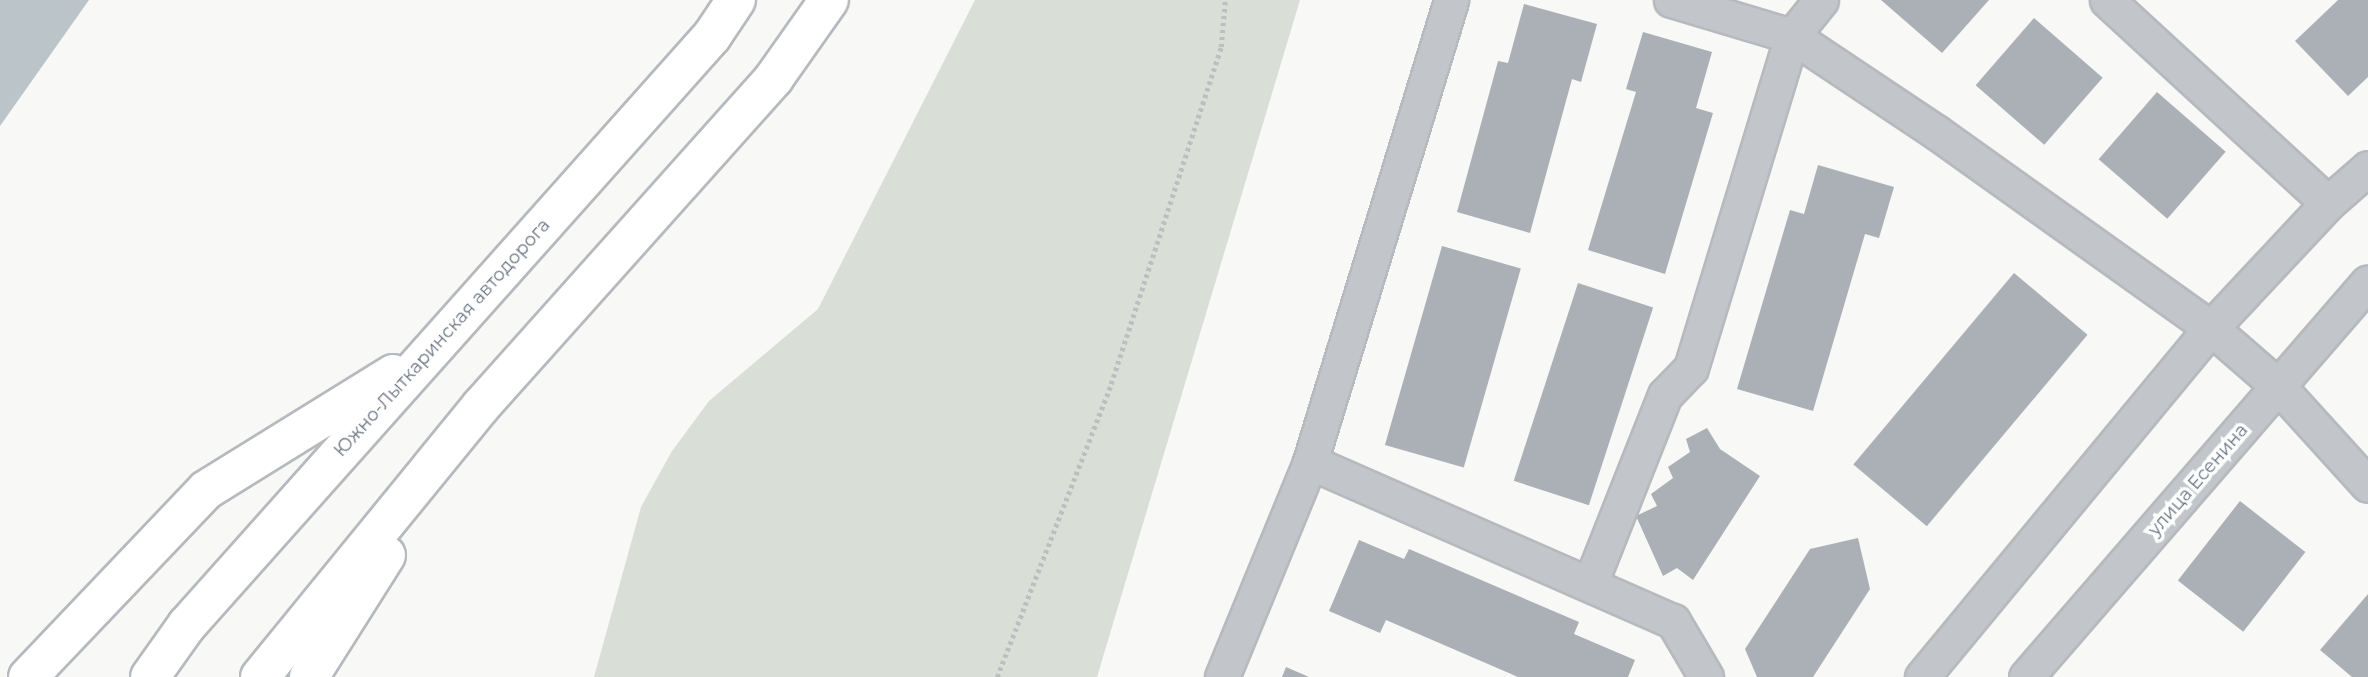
<!DOCTYPE html>
<meta charset="utf-8">
<style>
body{margin:0}
#map{position:relative;width:2368px;height:677px;overflow:hidden;background:#f8f8f6;font-family:Montserrat,sans-serif}
div>[style]{position:absolute}
[style*='--x']{left:calc(var(--x)*1px);top:calc(var(--y)*1px);width:calc(var(--w)*1px);rotate:calc(var(--a)*1deg)}
.green>*{inset:0;background:#d9ded7}
.water>*{inset:0;background:#bbc4c8}
.building>*{inset:0;background:#aab0b5;transform-origin:0 0}
.path>*{height:4.5px;margin-top:-2.25px;transform-origin:0;background:repeating-linear-gradient(90deg,#bcbec0 0 3.5px,transparent 0 7px)}
.roads{filter:drop-shadow(2px 0 #b6b9bd) drop-shadow(-2px 0 #b6b9bd) drop-shadow(0 2px #b6b9bd) drop-shadow(0 -2px #b6b9bd)}
.minor>*{height:33px;margin:-16.5px;padding:0 16.5px;transform-origin:16.5px;border-radius:16.5px;background:#c2c5c9}
.major>*{height:38px;margin:-19px;padding:0 19px;transform-origin:19px;border-radius:19px;background:#fff}
span{translate:-50% -50%;white-space:nowrap;text-align:center;line-height:1.15;-webkit-text-stroke:7px #fff;paint-order:stroke}
.street-label{font-size:18px;color:#6b7683}
</style>
<div id="map">
<div class="green">
<div style="clip-path:polygon(975px 0,1300px 0,1097px 677px,594px 677px,641px 507px,672px 451px,709px 401px,818px 309px)"></div>
</div>
<div class="water">
<div style="clip-path:polygon(0 0,89px 0,0 126px)"></div>
</div>
<div class="building">
<div style="clip-path:polygon(1881px 0,1989px 0,1942px 53px)"></div>
<div style="clip-path:polygon(2338px 0,2368px 0,2368px 77px,2348px 96px,2295px 41px)"></div>
<div style="clip-path:polygon(1524px 4px,1597px 24px,1581px 82px,1572px 79px,1530px 233px,1457px 212px,1498px 61px,1508px 63px)"></div>
<div style="left:2034px;top:18px;width:91px;height:89px;rotate:41deg"></div>
<div style="clip-path:polygon(1643px 32px,1712px 52px,1696px 108px,1713px 113px,1665px 274px,1588px 250px,1636px 92px,1626px 89px)"></div>
<div style="left:2157px;top:92px;width:91px;height:89px;rotate:41deg"></div>
<div style="clip-path:polygon(1818px 165px,1894px 187px,1879px 238px,1865px 234px,1813px 411px,1737px 389px,1790px 210px,1804px 214px)"></div>
<div style="left:1442px;top:246px;width:82px;height:207px;rotate:16deg"></div>
<div style="left:2014px;top:273px;width:96px;height:250px;rotate:40deg"></div>
<div style="left:1578px;top:283px;width:79px;height:208px;rotate:18deg"></div>
<div style="clip-path:polygon(1707px 428px,1720px 449px,1760px 476px,1693px 580px,1677px 568px,1663px 576px,1636px 516px,1657px 506px,1651px 494px,1673px 478px,1668px 467px,1690px 452px,1686px 439px)"></div>
<div style="left:2240px;top:501px;width:83px;height:101px;rotate:38deg"></div>
<div style="clip-path:polygon(1858px 538px,1870px 589px,1813px 677px,1757px 677px,1745px 649px,1810px 549px)"></div>
<div style="clip-path:polygon(1359px 540px,1404px 559px,1409px 549px,1579px 622px,1574px 634px,1635px 660px,1628px 677px,1518px 677px,1386px 620px,1380px 633px,1329px 611px)"></div>
<div style="clip-path:polygon(2368px 594px,2368px 677px,2352px 677px,2320px 650px)"></div>
<div style="clip-path:polygon(1286px 667px,1309px 677px,1282px 677px)"></div>
</div>
<div class="path">
<div style="--x:997;--y:677;--w:314;--a:-68.7"></div>
<div style="--x:1111;--y:384;--w:354;--a:-71.9"></div>
<div style="--x:1221;--y:47;--w:47;--a:-85.1"></div>
</div>
<div class="roads">
<div class="minor">
<div style="--x:1671;--y:0;--w:126;--a:16.6"></div>
<div style="--x:1792;--y:36;--w:173;--a:33.7"></div>
<div style="--x:1936;--y:132;--w:338;--a:35.5"></div>
<div style="--x:2211;--y:328;--w:90;--a:40.9"></div>
<div style="--x:2279;--y:387;--w:132;--a:47.8"></div>
<div style="--x:2107;--y:0;--w:300;--a:42.6"></div>
<div style="--x:1310;--y:462;--w:396;--a:23.7"></div>
<div style="--x:1673;--y:621;--w:65;--a:59.5"></div>
<div style="--x:1590;--y:584;--w:203;--a:-68.4"></div>
<div style="--x:1665;--y:395;--w:37;--a:-46"></div>
<div style="--x:1691;--y:368;--w:347;--a:-73.1"></div>
<div style="--x:1792;--y:36;--w:46;--a:-51.1"></div>
<div style="--x:1222;--y:677;--w:232;--a:-67.7"></div>
<div style="--x:1310;--y:462;--w:483;--a:-73"></div>
<div style="--x:1922;--y:677;--w:453;--a:-50.4"></div>
<div style="--x:2211;--y:328;--w:171;--a:-46.9"></div>
<div style="--x:2328;--y:203;--w:53;--a:-41.2"></div>
<div style="--x:2026;--y:677;--w:522;--a:-49.11"></div>
</div>
<div class="major">
<div style="--x:28;--y:677;--w:258;--a:-46.4"></div>
<div style="--x:206;--y:490;--w:220;--a:-31.8"></div>
<div style="--x:150;--y:677;--w:64;--a:-54.6"></div>
<div style="--x:187;--y:625;--w:789;--a:-48.29"></div>
<div style="--x:712;--y:36;--w:43;--a:-56.3"></div>
<div style="--x:260;--y:677;--w:350;--a:-50.8"></div>
<div style="--x:481;--y:406;--w:440;--a:-48.2"></div>
<div style="--x:774;--y:78;--w:95;--a:-54.8"></div>
<div style="--x:309;--y:677;--w:144;--a:-57.7"></div>
</div>
</div>
<div class="street-label">
<span style="left:442px;top:338px;rotate:-48deg">Южно-Лыткаринская автодорога</span>
<span style="left:2198px;top:480px;rotate:-49deg">улица Есенина</span>
</div>
</div>
